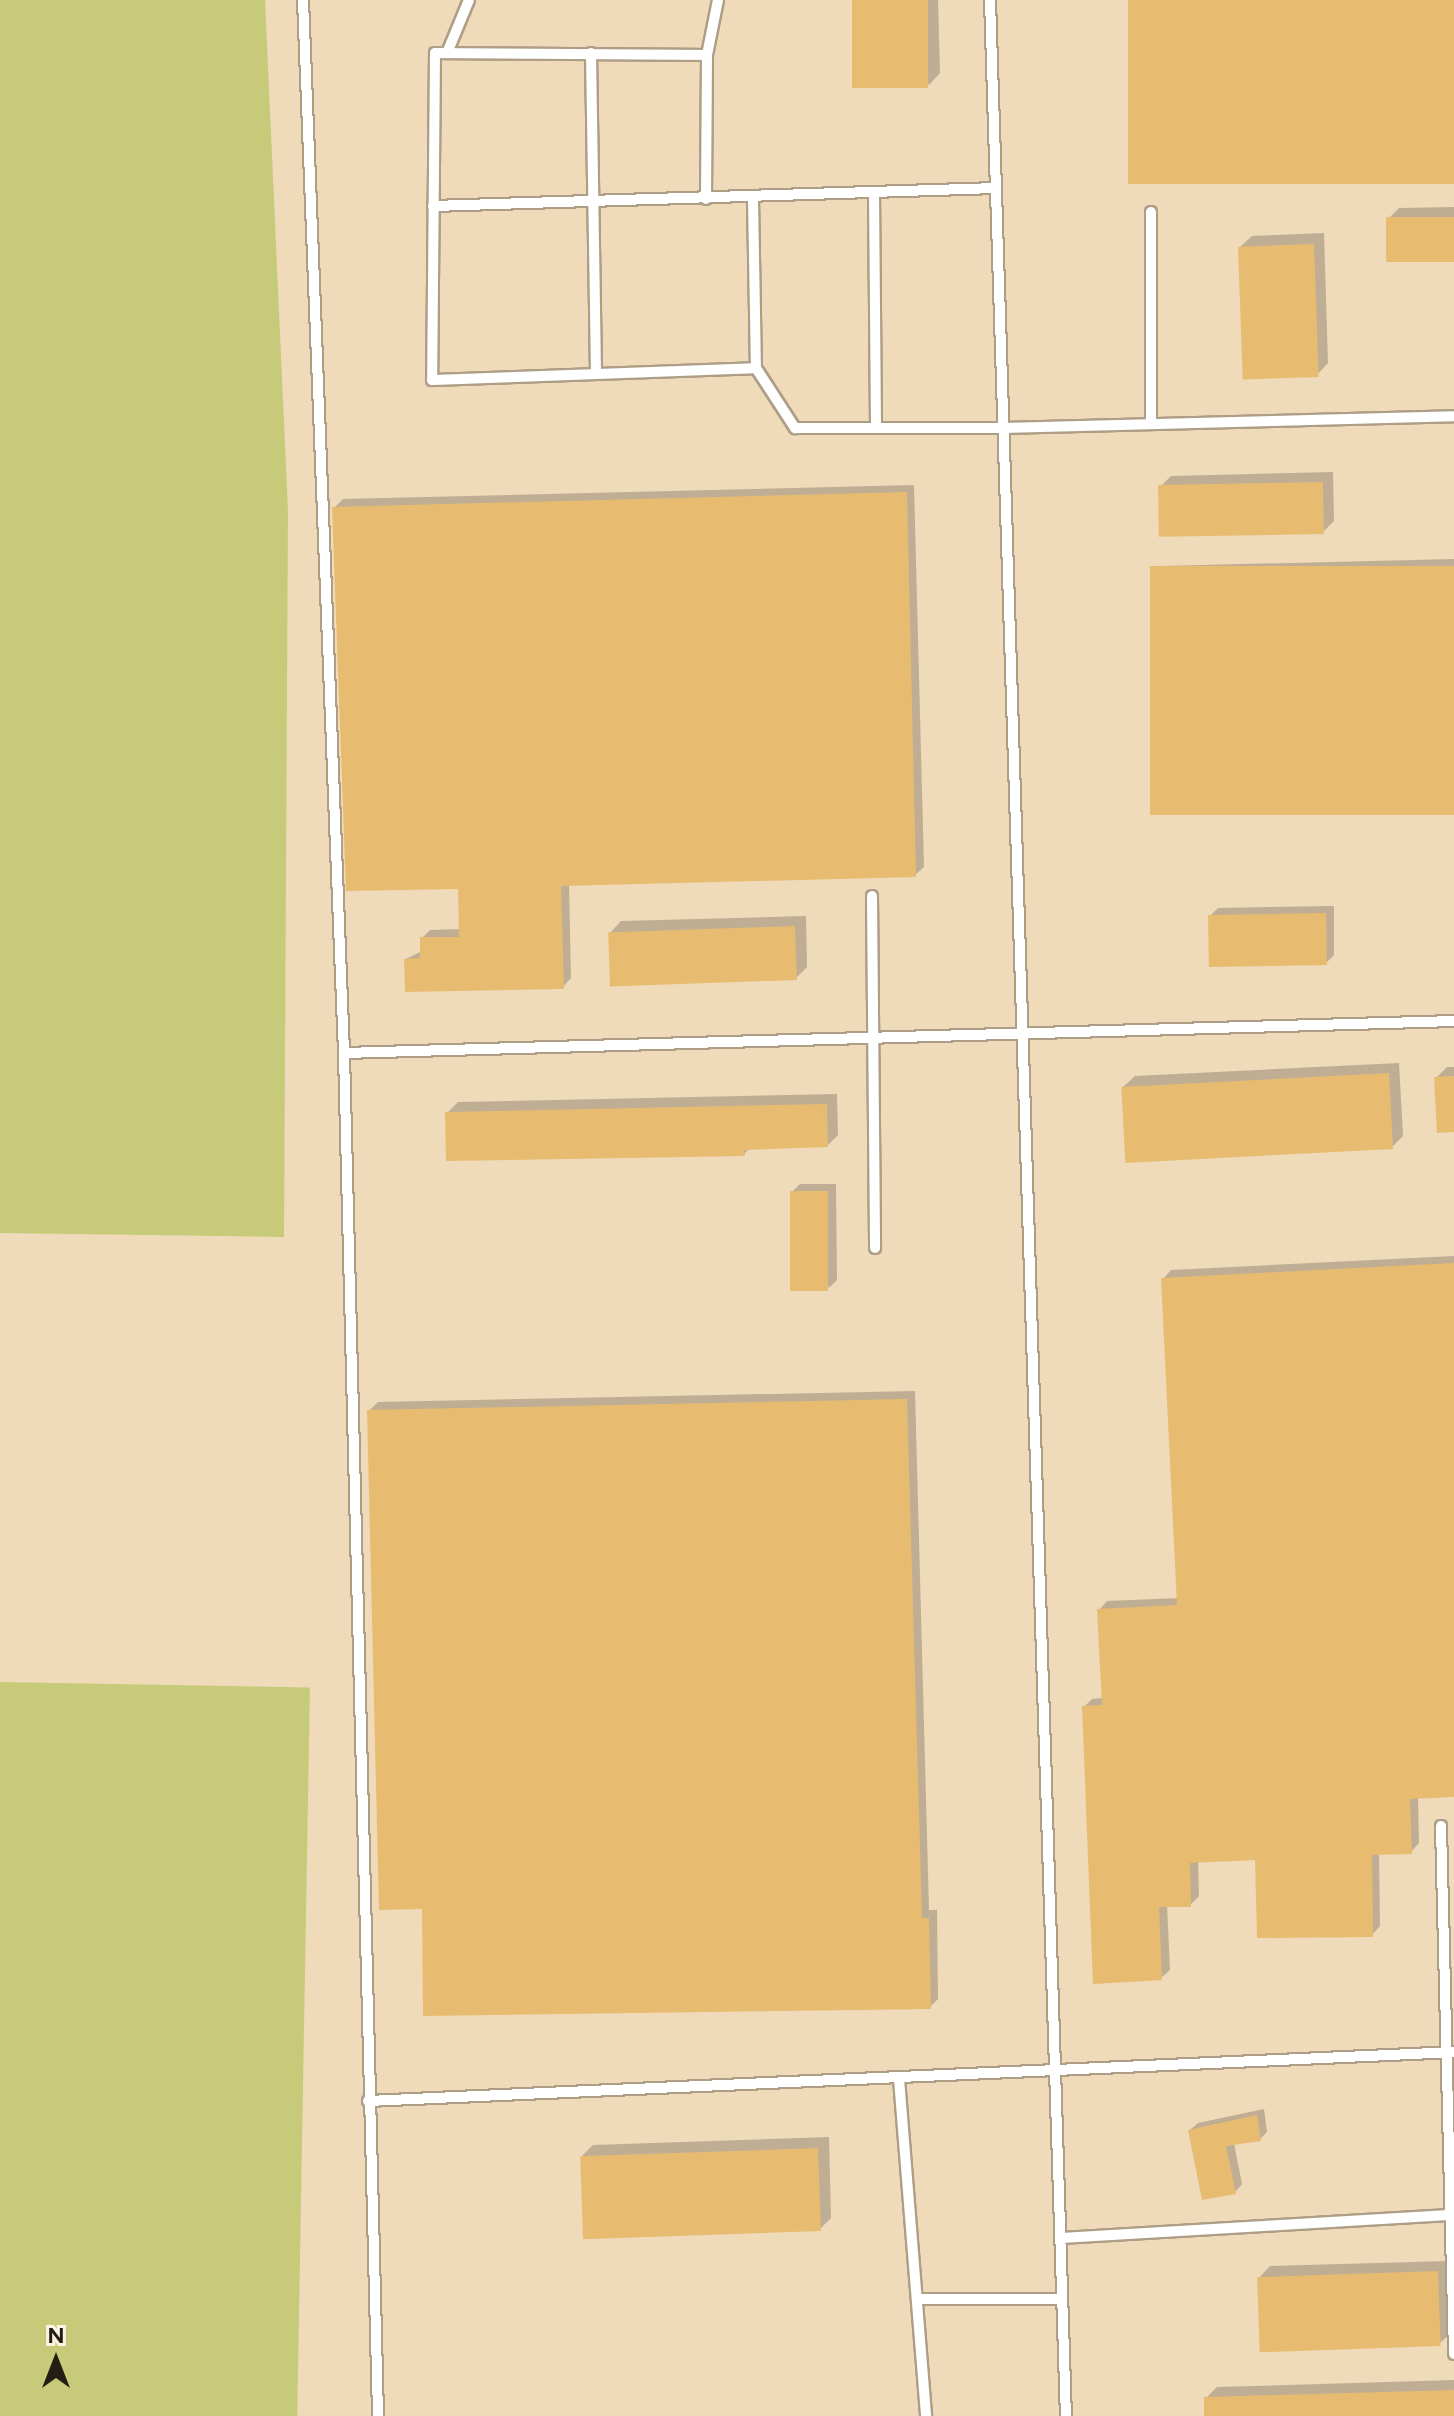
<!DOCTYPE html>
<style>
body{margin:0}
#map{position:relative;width:1454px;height:2416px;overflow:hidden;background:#f5e5ca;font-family:Figtree,sans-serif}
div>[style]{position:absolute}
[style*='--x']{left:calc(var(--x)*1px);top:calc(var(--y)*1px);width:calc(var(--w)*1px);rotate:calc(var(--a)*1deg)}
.built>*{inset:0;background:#efdab9;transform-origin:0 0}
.green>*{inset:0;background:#c7cb79;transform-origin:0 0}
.shadow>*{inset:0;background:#0003}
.building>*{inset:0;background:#e8bc70;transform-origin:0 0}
.roads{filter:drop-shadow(2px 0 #ad9e85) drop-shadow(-2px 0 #ad9e85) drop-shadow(0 2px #ad9e85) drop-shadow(0 -2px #ad9e85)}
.lane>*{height:10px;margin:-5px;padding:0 5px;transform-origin:5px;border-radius:5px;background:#fff}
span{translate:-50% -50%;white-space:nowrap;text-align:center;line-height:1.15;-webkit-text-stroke:8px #fdf3e3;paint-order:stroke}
.north{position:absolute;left:16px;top:2320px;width:80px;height:80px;-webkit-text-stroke:6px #fdf3e3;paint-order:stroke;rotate:0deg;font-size:22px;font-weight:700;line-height:32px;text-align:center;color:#231e14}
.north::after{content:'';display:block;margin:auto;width:28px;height:36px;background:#231e14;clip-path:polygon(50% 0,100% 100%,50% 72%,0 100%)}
</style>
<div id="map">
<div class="built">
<div style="left:0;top:0;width:1454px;height:2416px"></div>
</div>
<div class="green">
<div style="clip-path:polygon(0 0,265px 0,288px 511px,284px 1237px,0 1233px)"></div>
<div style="left:0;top:1682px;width:310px;height:734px;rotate:1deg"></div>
</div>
<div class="shadow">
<div style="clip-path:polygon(854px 0,938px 0,940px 73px,929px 85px)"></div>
<div style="clip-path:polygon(1454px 207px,1454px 260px,1388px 219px,1399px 208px)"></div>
<div style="clip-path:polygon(1324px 233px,1328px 363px,1317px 375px,1240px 247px,1252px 236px)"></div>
<div style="clip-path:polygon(1333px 472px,1334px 521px,1323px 532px,1160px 487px,1171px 476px)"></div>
<div style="clip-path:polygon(914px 485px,924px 867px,915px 875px,569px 884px,571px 978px,563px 987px,406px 959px,422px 951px,422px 938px,430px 930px,461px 929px,460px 887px,334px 508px,343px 499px)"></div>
<div style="clip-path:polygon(1454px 559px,1454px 813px,1152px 574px,1160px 566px)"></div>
<div style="clip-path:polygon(1334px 906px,1334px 955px,1326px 963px,1210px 916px,1218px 908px)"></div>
<div style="clip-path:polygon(806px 916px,807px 967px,796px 978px,610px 933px,621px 921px)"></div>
<div style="clip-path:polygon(1399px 1063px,1403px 1136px,1392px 1147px,1123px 1087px,1135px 1076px)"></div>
<div style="clip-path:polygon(1447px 1067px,1454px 1067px,1454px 1130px,1436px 1078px)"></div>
<div style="clip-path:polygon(837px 1094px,838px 1135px,828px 1145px,750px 1148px,744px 1154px,447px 1113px,458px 1102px)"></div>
<div style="clip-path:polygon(800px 1184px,836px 1184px,837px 1280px,829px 1288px,792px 1192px)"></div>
<div style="clip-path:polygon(1454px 1256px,1454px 1795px,1418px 1797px,1419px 1843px,1411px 1852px,1379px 1853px,1380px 1926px,1372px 1935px,1257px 1858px,1198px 1860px,1199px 1896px,1190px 1905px,1167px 1905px,1170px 1970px,1161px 1978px,1084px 1707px,1092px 1699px,1103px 1698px,1099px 1610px,1107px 1601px,1179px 1598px,1163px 1279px,1171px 1270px)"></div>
<div style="clip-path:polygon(915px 1391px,929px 1910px,937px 1910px,938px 1999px,930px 2007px,423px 1907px,369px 1411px,378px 1402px)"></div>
<div style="clip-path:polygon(1264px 2109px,1267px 2132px,1260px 2139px,1234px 2143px,1242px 2184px,1235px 2192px,1190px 2130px,1198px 2123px)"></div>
<div style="clip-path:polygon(829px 2137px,831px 2218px,820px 2229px,582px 2156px,593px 2145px)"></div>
<div style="clip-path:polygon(1448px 2261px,1451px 2333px,1439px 2344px,1259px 2278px,1270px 2266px)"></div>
<div style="clip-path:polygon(1454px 2380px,1454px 2416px,1206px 2416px,1206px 2398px,1217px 2387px)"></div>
</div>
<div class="building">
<div style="left:852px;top:0;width:76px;height:88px"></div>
<div style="left:1128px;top:0;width:326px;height:184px"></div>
<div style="left:1454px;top:217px;width:45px;height:68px;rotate:90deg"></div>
<div style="left:1314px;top:244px;width:133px;height:76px;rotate:88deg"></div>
<div style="left:1323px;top:482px;width:52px;height:165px;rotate:89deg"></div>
<div style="clip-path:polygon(907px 492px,916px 877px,561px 886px,564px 989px,405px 992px,404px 959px,420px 958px,420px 937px,459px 937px,458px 889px,346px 891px,332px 507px)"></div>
<div style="left:1454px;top:566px;width:249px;height:304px;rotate:90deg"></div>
<div style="left:1326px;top:913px;width:52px;height:118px;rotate:89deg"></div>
<div style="left:795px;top:926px;width:54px;height:187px;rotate:88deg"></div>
<div style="left:1389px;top:1073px;width:76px;height:268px;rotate:87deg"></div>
<div style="clip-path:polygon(1454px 1076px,1454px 1132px,1437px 1133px,1434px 1077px)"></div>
<div style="clip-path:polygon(827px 1104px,828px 1147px,744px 1150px,745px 1156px,446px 1161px,445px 1112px)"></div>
<div style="left:790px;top:1191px;width:38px;height:100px"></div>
<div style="clip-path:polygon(1454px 1263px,1454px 1797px,1410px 1799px,1412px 1854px,1372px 1855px,1373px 1937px,1257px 1938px,1255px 1860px,1190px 1863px,1191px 1907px,1159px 1907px,1162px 1980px,1093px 1984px,1082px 1706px,1102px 1705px,1097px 1609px,1177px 1605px,1161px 1278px)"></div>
<div style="clip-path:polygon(907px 1399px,922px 1918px,929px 1918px,931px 2009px,423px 2016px,422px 1909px,379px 1910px,367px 1410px)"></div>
<div style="clip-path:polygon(1257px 2115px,1261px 2141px,1226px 2146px,1236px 2194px,1202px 2200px,1188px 2130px)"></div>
<div style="left:818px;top:2148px;width:83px;height:238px;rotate:88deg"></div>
<div style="left:1438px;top:2271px;width:75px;height:181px;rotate:88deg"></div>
<div style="clip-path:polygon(1454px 2390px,1454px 2416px,1204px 2416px,1204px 2397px)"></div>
</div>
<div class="roads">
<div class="lane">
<div style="--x:303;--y:0;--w:1054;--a:87.77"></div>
<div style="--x:344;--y:1053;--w:1363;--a:88.57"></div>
<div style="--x:990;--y:0;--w:2417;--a:88.2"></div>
<div style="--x:447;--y:53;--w:57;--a:-67.5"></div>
<div style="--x:591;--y:53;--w:321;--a:89.1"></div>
<div style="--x:707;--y:55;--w:56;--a:-78.7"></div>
<div style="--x:874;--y:194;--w:234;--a:89.5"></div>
<div style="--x:706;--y:199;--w:144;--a:-89.6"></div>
<div style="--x:707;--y:55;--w:272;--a:-179.6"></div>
<div style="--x:435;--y:53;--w:327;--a:90.5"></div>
<div style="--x:432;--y:380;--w:324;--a:-2.1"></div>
<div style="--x:756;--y:368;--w:72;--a:57"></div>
<div style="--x:795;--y:428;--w:208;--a:0"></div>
<div style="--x:1003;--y:428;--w:451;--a:-1.5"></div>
<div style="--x:753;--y:199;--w:169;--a:89"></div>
<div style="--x:433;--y:206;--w:563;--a:-1.83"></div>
<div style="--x:1151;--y:424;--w:212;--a:-90"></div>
<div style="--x:872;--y:896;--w:352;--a:89.5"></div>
<div style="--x:344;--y:1053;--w:1110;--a:-1.65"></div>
<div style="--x:1441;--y:1826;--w:528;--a:88.59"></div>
<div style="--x:899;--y:2079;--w:338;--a:85.4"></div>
<div style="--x:368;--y:2101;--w:1087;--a:-2.58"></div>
<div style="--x:1062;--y:2238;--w:391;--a:-3.4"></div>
<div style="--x:918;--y:2299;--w:144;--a:0"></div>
</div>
</div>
<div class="north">N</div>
</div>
